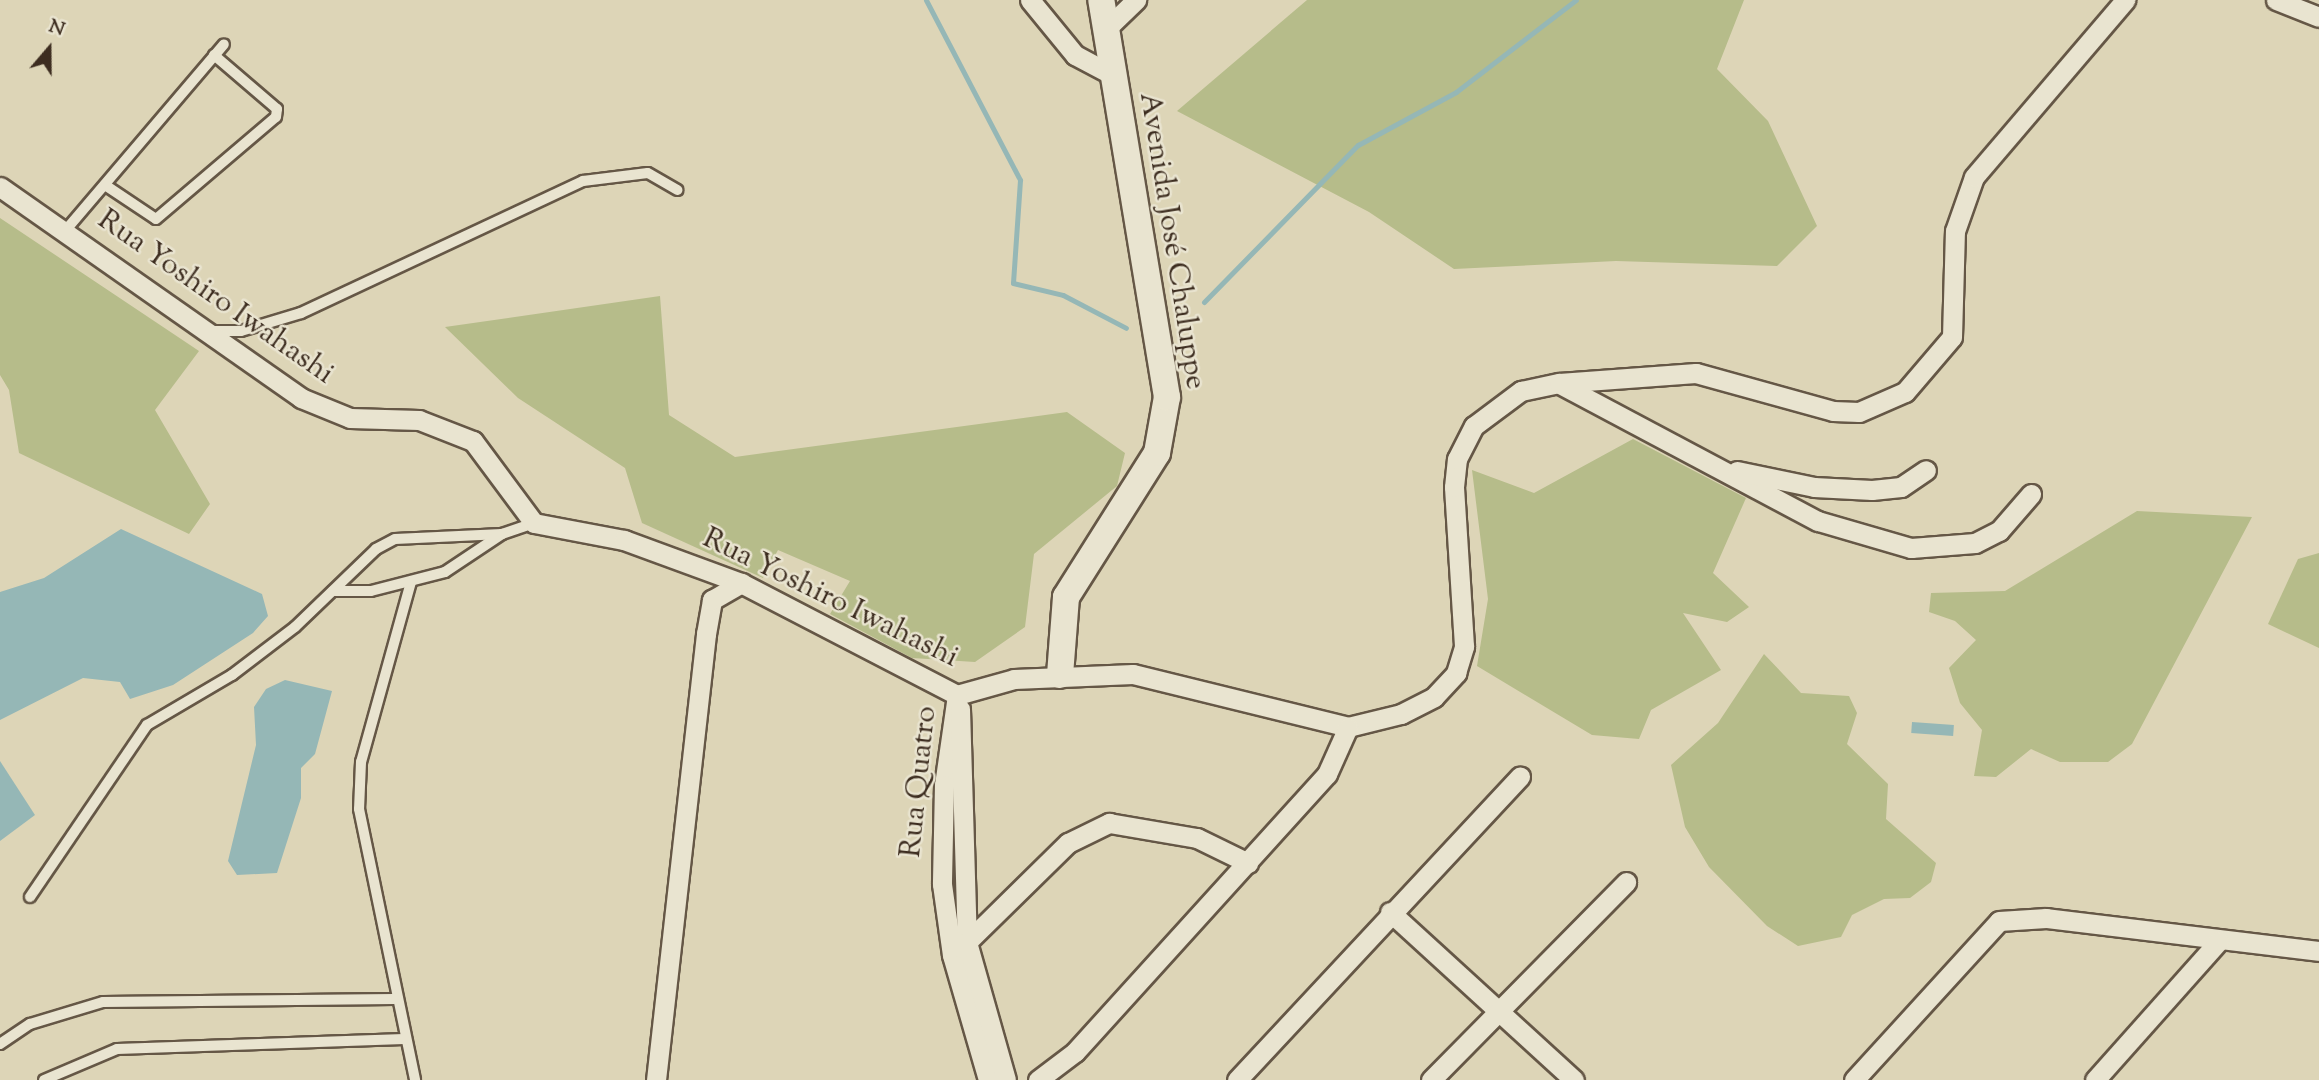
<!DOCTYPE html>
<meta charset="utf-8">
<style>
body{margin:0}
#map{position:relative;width:2319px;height:1080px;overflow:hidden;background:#ddd5b7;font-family:"Sorts Mill Goudy",serif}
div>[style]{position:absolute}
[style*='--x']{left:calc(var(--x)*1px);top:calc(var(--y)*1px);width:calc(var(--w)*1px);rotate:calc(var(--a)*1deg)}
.green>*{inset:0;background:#b6bc8a}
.water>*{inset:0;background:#95b7b6;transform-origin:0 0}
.stream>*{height:5px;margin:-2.5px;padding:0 2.5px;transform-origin:2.5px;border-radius:2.5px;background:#95b7b6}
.roads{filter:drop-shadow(2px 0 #655746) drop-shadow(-2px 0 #655746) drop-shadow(0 2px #655746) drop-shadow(0 -2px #655746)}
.lane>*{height:10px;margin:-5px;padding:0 5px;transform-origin:5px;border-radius:5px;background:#e9e4d0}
.street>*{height:19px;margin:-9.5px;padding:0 9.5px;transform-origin:9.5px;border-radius:9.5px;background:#e9e4d0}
.secondary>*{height:26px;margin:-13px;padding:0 13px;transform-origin:13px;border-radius:13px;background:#e9e4d0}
span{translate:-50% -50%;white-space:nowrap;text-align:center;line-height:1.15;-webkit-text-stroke:5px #e9e4d0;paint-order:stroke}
.street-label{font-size:30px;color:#3d2d20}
.north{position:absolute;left:14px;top:14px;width:70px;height:70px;-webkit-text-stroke:5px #e9e4d0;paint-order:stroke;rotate:20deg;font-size:19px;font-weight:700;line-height:28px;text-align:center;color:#3d2d20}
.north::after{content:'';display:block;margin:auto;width:24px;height:32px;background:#3d2d20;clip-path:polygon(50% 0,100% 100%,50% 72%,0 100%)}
</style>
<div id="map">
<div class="green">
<div style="clip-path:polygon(1307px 0,1744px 0,1717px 69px,1768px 121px,1817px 226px,1777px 266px,1616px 261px,1454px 269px,1369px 212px,1177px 111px)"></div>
<div style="clip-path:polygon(0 218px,199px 351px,155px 410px,210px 504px,189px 534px,19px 453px,9px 390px,0 375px)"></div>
<div style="clip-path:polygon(660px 296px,669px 415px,735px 457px,1067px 412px,1125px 453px,1117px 486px,1034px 554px,1025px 627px,975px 662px,912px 658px,830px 614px,850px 581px,778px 550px,763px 578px,642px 523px,625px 468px,518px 398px,445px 327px)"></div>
<div style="clip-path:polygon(1633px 439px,1746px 498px,1713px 573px,1749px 607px,1727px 622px,1683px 613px,1721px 670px,1651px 710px,1639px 739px,1592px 735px,1477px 666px,1488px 599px,1472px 470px,1534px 493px)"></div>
<div style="clip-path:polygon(2137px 511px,2252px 517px,2132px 744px,2108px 762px,2060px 762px,2031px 749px,1996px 777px,1974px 776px,1982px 730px,1960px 703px,1949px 668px,1976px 640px,1955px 621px,1929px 612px,1931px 593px,2005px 591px)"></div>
<div style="clip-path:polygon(2319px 553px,2319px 648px,2268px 624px,2298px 559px)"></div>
<div style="clip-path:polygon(1764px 654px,1801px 693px,1849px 696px,1857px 713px,1847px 744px,1888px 784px,1886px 819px,1936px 863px,1931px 882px,1910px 898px,1884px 899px,1852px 915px,1841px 937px,1798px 946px,1767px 926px,1709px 867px,1685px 827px,1671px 765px,1718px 723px)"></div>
</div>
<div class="water">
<div style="clip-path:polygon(121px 529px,262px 594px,268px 616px,253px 633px,173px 685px,130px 699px,120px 682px,83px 678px,0 720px,0 592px,44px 578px)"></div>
<div style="clip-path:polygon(285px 680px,332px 691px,315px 754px,301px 768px,301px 798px,277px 873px,237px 875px,228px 861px,256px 745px,254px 707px,266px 689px)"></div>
<div style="left:1912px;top:722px;width:42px;height:11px;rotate:4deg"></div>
<div style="clip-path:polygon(0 761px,35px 815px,0 841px)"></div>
</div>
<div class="stream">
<div style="--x:926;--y:0;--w:203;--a:62.4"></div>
<div style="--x:1020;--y:180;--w:103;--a:93.9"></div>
<div style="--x:1013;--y:283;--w:51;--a:13.5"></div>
<div style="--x:1063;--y:295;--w:71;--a:27.6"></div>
<div style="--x:1204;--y:302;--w:220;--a:-45.6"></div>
<div style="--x:1358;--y:145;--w:111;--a:-28.4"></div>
<div style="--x:1456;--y:92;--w:151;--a:-37.5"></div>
</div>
<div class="roads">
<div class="lane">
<div style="--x:105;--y:185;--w:61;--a:33.7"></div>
<div style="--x:156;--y:219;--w:157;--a:-40.4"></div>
<div style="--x:276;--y:117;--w:8;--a:-83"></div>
<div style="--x:277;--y:109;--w:83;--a:-139.4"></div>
<div style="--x:65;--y:231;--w:245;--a:-49.6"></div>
<div style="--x:210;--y:331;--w:31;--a:0"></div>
<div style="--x:241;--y:331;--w:63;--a:-16.7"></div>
<div style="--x:301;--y:313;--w:311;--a:-25.1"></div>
<div style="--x:583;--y:181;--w:65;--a:-7"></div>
<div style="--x:648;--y:173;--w:34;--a:30"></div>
<div style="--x:411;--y:582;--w:187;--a:105.5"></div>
<div style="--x:361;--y:762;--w:47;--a:92.4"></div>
<div style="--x:359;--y:809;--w:277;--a:78.3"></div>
<div style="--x:333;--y:591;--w:38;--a:0"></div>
<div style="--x:371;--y:591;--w:76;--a:-14.4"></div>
<div style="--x:445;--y:572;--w:69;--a:-33.7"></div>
<div style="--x:30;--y:897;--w:208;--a:-55.8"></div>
<div style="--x:147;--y:725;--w:99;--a:-30.5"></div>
<div style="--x:232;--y:675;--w:79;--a:-37.3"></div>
<div style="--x:295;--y:627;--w:112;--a:-43.9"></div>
<div style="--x:376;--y:549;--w:21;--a:-28"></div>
<div style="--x:395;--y:539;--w:107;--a:-2.7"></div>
<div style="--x:502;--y:534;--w:34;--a:-19"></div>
<div style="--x:0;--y:1044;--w:36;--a:-34"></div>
<div style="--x:30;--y:1024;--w:76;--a:-16.8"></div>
<div style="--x:103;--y:1002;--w:291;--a:-0.6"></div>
<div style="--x:44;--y:1080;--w:79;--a:-23"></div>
<div style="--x:117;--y:1049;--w:287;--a:-2"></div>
</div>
<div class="street">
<div style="--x:1030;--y:0;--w:71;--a:50.7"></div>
<div style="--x:1075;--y:55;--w:38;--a:28"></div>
<div style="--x:2276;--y:0;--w:46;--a:21.6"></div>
<div style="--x:1104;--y:31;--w:45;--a:-44.1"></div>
<div style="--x:0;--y:187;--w:368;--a:35"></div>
<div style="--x:301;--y:398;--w:53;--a:22.2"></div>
<div style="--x:350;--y:418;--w:69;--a:1.7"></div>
<div style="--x:419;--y:420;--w:58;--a:21.3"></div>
<div style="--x:473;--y:441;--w:102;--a:53.4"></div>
<div style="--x:534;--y:523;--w:92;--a:10.7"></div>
<div style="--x:624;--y:540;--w:125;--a:20.2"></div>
<div style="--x:741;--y:583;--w:243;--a:27.4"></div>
<div style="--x:1560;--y:384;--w:292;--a:28"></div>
<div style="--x:1818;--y:521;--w:97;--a:16.2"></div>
<div style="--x:1911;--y:548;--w:64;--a:-4.5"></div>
<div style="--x:1975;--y:543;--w:27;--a:-27"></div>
<div style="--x:1999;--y:531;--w:49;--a:-49.1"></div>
<div style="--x:1737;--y:471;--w:79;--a:11.7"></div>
<div style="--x:1814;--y:487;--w:58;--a:3"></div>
<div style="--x:1872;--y:490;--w:29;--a:-6"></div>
<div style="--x:1901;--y:487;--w:30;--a:-34"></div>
<div style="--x:957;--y:695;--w:59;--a:-15.7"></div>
<div style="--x:1014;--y:679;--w:119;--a:-2.4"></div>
<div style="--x:1133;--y:674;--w:221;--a:13.8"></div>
<div style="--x:1348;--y:727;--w:55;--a:-13.8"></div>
<div style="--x:1401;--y:714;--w:37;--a:-27"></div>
<div style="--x:1434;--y:697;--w:33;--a:-47"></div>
<div style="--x:1456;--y:673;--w:28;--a:-73"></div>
<div style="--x:1464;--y:646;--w:159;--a:-93.6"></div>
<div style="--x:1454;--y:487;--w:28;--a:-84"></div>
<div style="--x:1457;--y:459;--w:37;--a:-63"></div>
<div style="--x:1474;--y:426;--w:59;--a:-36.7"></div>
<div style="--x:1521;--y:391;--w:39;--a:-12"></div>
<div style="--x:1559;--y:383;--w:137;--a:-4.2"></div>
<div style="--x:1696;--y:373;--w:142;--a:15.5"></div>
<div style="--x:1833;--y:411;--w:26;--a:2"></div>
<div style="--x:1859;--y:412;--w:50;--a:-23.5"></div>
<div style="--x:1905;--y:392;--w:72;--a:-49.5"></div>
<div style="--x:1952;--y:337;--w:106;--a:-88.4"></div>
<div style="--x:1955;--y:231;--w:57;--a:-70.6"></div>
<div style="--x:1974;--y:177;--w:233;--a:-49.5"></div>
<div style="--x:957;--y:695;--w:91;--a:98.2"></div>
<div style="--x:944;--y:785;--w:99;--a:91.2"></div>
<div style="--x:942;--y:884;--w:72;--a:82"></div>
<div style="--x:952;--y:955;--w:130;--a:73.9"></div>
<div style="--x:960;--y:709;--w:233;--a:88.3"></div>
<div style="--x:967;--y:942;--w:143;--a:74.2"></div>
<div style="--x:1390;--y:912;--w:249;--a:42.4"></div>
<div style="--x:961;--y:948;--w:150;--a:-44.5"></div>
<div style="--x:1068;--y:843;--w:46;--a:-26"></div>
<div style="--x:1109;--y:823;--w:89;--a:9.7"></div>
<div style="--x:1197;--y:838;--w:57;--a:26.1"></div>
<div style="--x:656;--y:1080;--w:449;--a:-83.6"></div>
<div style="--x:706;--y:634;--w:35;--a:-80"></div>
<div style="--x:712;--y:600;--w:34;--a:-30"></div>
<div style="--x:1038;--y:1080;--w:46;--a:-37.1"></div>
<div style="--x:1075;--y:1052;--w:375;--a:-47.8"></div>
<div style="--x:1327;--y:774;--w:51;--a:-65.9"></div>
<div style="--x:1237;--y:1080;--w:415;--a:-47"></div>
<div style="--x:1431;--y:1080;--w:278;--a:-45.4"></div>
<div style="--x:1854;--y:1080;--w:215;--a:-47.6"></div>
<div style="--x:1999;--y:921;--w:47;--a:-3.7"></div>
<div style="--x:2046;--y:918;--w:275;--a:6.9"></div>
<div style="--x:2095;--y:1080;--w:186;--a:-48.3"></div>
</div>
<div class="secondary">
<div style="--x:1060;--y:675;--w:78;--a:-85.6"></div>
<div style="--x:1066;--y:597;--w:170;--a:-57.7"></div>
<div style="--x:1157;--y:453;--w:57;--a:-79.9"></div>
<div style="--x:1167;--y:397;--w:402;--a:-99.4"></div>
</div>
</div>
<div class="street-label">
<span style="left:1171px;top:241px;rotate:81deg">Avenida José Chaluppe</span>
<span style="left:215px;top:298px;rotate:35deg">Rua Yoshiro Iwahashi</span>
<span style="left:830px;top:599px;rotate:26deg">Rua Yoshiro Iwahashi</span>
<span style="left:920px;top:782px;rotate:-84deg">Rua Quatro</span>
</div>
<div class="north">N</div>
</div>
